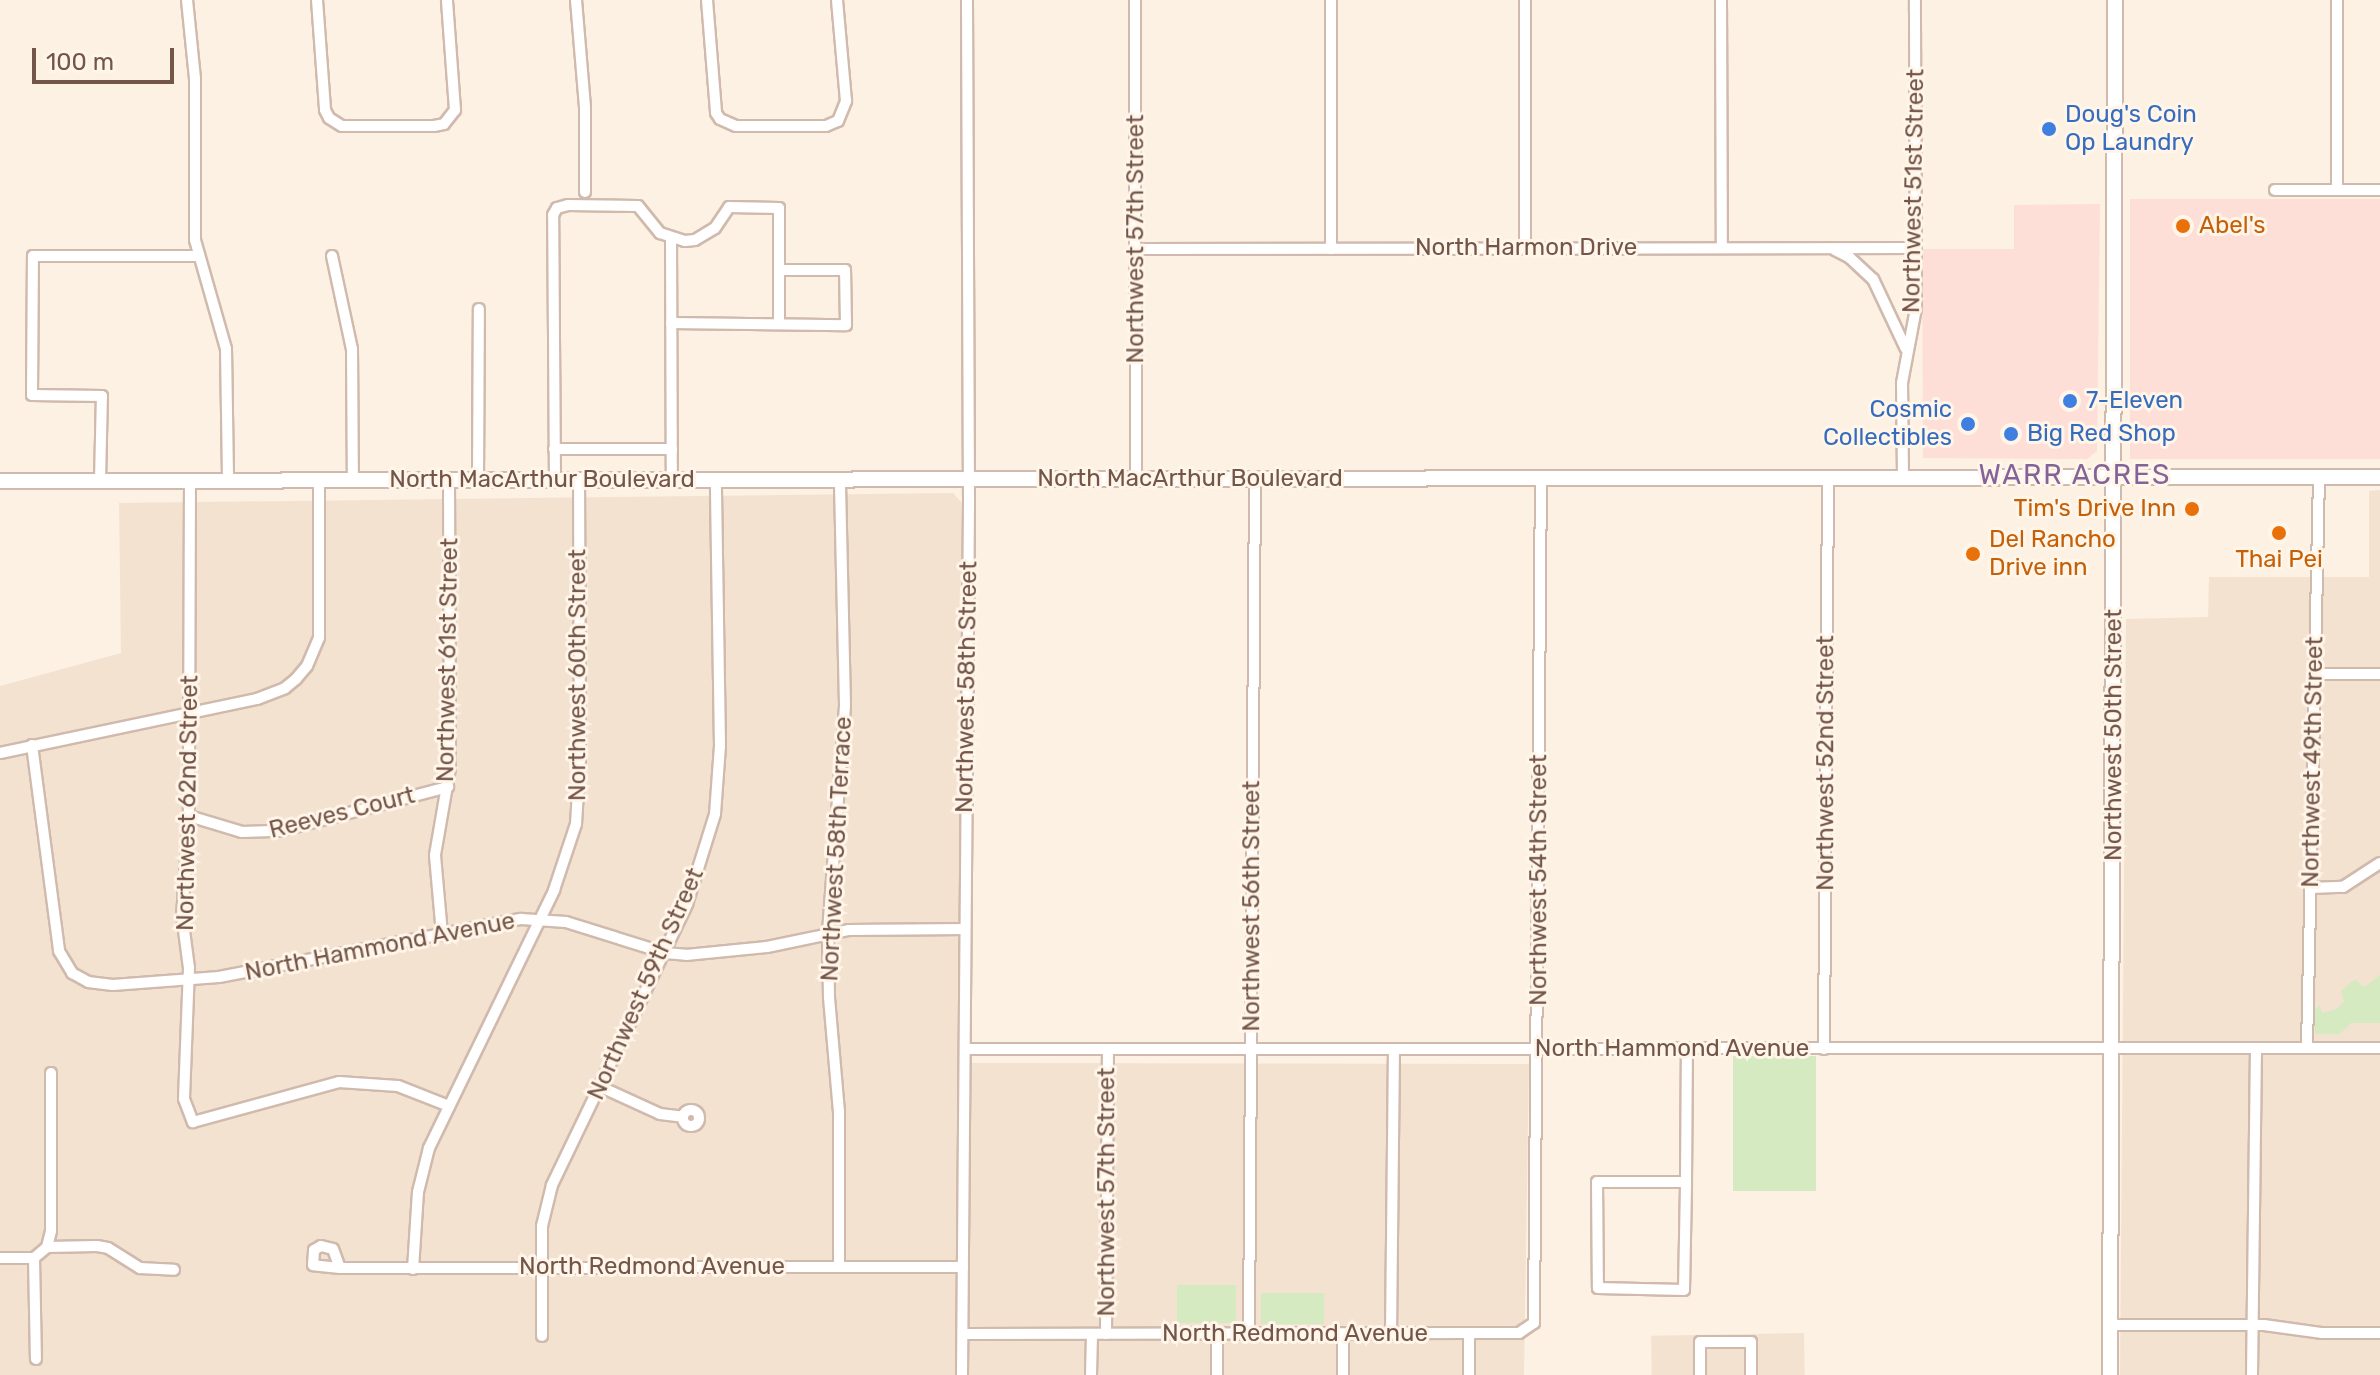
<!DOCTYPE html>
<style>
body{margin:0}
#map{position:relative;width:2380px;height:1375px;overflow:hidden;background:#fcf1e3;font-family:Rubik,sans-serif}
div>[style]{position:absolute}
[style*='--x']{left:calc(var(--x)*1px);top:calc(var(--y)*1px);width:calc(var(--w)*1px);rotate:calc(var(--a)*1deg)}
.residential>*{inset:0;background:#f4e2d1;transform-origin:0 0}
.commercial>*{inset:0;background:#fddfd7;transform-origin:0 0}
.green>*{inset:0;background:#d5eac1;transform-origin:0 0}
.roads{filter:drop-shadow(2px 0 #d0baad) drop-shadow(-2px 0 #d0baad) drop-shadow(0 2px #d0baad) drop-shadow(0 -2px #d0baad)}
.street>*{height:10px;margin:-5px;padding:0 5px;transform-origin:5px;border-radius:5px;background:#fff}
.street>.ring{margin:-5px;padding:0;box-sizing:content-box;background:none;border:10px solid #fff;border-radius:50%}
.secondary>*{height:14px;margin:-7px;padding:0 7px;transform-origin:7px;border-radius:7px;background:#fff}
.dots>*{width:22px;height:22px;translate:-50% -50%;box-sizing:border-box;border:4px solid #fff5e9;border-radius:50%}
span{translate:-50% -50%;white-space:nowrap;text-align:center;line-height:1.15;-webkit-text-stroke:6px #fff5e9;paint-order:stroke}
.shop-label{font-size:24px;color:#366cbe}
.left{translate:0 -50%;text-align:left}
.right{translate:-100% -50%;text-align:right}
.street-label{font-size:24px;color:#745549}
.food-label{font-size:24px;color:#c56008}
.quarter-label{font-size:28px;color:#836498;letter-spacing:2px}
.scale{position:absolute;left:32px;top:48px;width:142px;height:36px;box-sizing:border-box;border:4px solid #745549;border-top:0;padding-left:10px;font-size:24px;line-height:28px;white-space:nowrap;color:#745549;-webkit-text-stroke:6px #fff5e9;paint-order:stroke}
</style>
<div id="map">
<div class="residential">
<div style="clip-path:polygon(2380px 490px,2380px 1375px,2120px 1375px,2126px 619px,2208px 617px,2209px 577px,2369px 577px,2369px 491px)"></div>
<div style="clip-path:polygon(953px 493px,963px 504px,958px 1063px,1529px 1064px,1524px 1375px,0 1375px,0 686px,121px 653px,119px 503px)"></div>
<div style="left:1804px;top:1333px;width:42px;height:153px;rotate:89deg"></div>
</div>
<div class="commercial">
<div style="left:2380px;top:199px;width:260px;height:250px;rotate:90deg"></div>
<div style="clip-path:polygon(2100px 204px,2097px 451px,2087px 459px,1923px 458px,1922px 249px,2014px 249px,2014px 205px)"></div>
</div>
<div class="green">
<div style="clip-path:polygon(2380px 975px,2380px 1023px,2351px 1023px,2340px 1034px,2315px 1034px,2314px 1010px,2320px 1005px,2322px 1013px,2337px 1009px,2344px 1001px,2341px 991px,2355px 979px,2364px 987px)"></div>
<div style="left:1733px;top:1056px;width:83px;height:135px"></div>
<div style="left:1236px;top:1285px;width:38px;height:59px;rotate:90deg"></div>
<div style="left:1261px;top:1293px;width:63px;height:31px"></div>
</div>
<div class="roads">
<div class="street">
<div style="--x:187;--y:0;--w:79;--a:84.2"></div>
<div style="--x:195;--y:79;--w:161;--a:90"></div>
<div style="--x:195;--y:240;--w:113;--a:74.1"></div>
<div style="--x:226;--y:349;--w:131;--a:89.1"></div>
<div style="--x:317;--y:0;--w:110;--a:85.8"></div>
<div style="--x:325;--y:110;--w:9;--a:63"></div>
<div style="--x:329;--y:118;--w:15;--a:32"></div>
<div style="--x:342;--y:126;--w:92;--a:0"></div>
<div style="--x:434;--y:126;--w:10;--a:-11"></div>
<div style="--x:444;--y:124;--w:18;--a:-52"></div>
<div style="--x:455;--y:110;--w:110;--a:-94.2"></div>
<div style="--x:576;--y:0;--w:108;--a:85.2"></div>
<div style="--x:585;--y:108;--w:84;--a:90"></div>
<div style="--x:707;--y:0;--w:113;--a:85.4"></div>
<div style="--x:716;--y:113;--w:7;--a:56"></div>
<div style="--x:720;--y:119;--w:17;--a:24"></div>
<div style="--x:736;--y:126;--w:90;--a:0"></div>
<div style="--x:826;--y:126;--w:13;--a:-23"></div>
<div style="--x:838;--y:121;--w:22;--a:-68"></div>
<div style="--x:846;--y:101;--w:101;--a:-95.1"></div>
<div style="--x:1135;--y:0;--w:479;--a:89.9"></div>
<div style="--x:1525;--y:0;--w:248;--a:90"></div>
<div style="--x:1721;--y:0;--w:248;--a:89.8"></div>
<div style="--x:2275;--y:190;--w:105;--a:0"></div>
<div style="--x:2337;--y:190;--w:190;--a:-90"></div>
<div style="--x:671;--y:238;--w:242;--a:89.8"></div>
<div style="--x:1136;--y:249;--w:780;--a:-0.07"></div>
<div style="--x:1331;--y:249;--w:249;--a:-90"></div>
<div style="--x:1835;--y:250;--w:16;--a:27"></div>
<div style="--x:1849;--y:257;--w:33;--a:43"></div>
<div style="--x:1873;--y:279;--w:77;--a:64.8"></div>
<div style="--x:332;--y:256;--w:95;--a:77.9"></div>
<div style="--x:352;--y:349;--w:131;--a:89.6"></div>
<div style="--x:671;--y:323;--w:175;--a:0.7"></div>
<div style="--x:846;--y:325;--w:55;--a:-91"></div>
<div style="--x:845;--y:270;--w:66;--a:180"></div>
<div style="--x:554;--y:449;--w:118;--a:0"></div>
<div style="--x:1903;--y:477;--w:94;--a:-90.6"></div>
<div style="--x:1902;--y:383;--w:76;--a:-79.4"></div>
<div style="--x:1916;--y:308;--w:308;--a:-90.2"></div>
<div style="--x:478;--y:480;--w:171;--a:-89.7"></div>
<div style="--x:555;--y:480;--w:265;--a:-90.4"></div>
<div style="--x:553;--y:215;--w:8;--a:-60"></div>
<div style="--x:557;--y:208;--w:11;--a:-15"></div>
<div style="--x:568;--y:205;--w:70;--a:0.8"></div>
<div style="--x:638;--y:206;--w:35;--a:51"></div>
<div style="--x:660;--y:233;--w:26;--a:18"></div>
<div style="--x:685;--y:241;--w:10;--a:-6"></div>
<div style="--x:695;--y:240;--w:23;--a:-31"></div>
<div style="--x:715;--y:228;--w:25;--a:-56"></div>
<div style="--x:729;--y:207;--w:50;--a:1.1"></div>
<div style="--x:779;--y:208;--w:116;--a:90"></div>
<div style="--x:100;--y:481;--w:85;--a:-88.7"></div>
<div style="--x:102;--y:396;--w:70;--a:-179.2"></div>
<div style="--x:32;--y:395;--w:139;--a:-89.6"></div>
<div style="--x:33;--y:256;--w:164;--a:0"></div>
<div style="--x:190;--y:481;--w:335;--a:90.2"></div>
<div style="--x:189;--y:816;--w:99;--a:94"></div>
<div style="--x:182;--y:915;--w:53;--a:82.5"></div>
<div style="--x:189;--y:968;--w:131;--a:92.2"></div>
<div style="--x:184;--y:1099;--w:25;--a:69"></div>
<div style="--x:193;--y:1122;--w:151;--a:-15.3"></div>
<div style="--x:339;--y:1082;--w:59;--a:3.9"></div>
<div style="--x:398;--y:1086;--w:55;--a:21.4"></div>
<div style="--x:2315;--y:674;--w:65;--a:0"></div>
<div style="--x:32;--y:745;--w:208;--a:82.5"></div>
<div style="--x:59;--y:951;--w:26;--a:59"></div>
<div style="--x:72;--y:973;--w:18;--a:29"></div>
<div style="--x:88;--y:982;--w:25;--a:7"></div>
<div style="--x:113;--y:985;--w:106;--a:-4.3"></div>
<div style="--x:219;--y:977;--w:308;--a:-10.9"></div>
<div style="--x:521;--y:919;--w:45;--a:3.8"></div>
<div style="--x:566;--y:922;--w:104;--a:17.4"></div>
<div style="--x:665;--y:953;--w:21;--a:5"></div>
<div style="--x:686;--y:955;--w:81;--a:-5.6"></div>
<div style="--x:767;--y:947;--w:84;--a:-11.7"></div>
<div style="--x:849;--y:930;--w:116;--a:-0.5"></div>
<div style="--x:0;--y:753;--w:263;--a:-11.9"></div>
<div style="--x:257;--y:699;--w:30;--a:-21"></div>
<div style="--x:285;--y:688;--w:14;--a:-39"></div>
<div style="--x:296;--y:679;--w:17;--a:-50"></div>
<div style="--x:307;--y:666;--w:30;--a:-67"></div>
<div style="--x:319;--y:638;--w:158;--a:-90"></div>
<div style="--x:189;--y:816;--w:55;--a:16.8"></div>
<div style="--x:242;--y:832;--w:38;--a:-2"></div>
<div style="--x:280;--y:831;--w:174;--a:-14.7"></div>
<div style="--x:2310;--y:888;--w:33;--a:-2"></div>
<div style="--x:2343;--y:887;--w:44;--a:-33"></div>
<div style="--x:442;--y:934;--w:79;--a:-95.1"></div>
<div style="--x:435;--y:855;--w:88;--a:-80.2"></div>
<div style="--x:450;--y:768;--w:288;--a:-90.2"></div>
<div style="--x:2307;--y:1048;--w:571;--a:-88.8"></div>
<div style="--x:965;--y:1049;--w:1415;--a:-0.04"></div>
<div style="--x:1824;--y:1049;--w:572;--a:-89.6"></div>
<div style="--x:601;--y:1087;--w:65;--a:24.6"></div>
<div style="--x:660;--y:1114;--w:23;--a:7"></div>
<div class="ring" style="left:683px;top:1110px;width:6px;height:6px"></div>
<div style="--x:1686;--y:1182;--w:89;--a:180"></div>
<div style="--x:1597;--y:1182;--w:106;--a:89.5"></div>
<div style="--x:1598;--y:1288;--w:86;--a:1.3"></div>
<div style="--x:1684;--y:1290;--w:108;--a:-88.9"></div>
<div style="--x:1686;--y:1182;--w:133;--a:-89.6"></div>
<div style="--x:47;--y:1247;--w:50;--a:-1.1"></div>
<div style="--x:97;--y:1246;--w:11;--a:10"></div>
<div style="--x:108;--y:1248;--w:38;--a:32"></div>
<div style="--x:140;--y:1268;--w:34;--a:3"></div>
<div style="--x:0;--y:1258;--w:34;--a:0"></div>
<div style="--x:34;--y:1258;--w:17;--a:-40"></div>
<div style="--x:47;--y:1247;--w:16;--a:-76"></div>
<div style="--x:51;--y:1231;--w:158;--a:-90"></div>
<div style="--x:34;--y:1258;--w:101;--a:88.9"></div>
<div style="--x:839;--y:1266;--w:154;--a:-90"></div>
<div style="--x:839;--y:1112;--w:115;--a:-95"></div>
<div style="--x:829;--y:997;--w:65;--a:-90.9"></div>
<div style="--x:828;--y:932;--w:228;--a:-85.7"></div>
<div style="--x:845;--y:705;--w:226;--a:-91.3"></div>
<div style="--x:340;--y:1268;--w:27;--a:-174"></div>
<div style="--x:313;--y:1265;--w:15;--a:-86"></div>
<div style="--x:314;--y:1250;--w:8;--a:-30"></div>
<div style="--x:321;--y:1246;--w:12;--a:14"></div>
<div style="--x:333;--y:1249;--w:20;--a:70"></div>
<div style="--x:340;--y:1268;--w:623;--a:-0.09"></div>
<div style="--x:413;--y:1269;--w:77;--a:-86.3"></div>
<div style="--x:418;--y:1192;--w:45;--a:-76"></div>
<div style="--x:429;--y:1148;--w:287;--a:-64.1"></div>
<div style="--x:554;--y:890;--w:70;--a:-71.6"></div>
<div style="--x:576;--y:824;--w:66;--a:-86.5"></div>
<div style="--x:580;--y:758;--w:278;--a:-90.2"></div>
<div style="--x:2111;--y:1325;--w:153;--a:0"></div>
<div style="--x:2264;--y:1325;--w:59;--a:7.9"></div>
<div style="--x:2322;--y:1333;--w:58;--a:0"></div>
<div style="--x:963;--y:1334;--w:556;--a:-0.1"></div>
<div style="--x:1519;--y:1333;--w:18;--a:-34"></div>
<div style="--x:1534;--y:1323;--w:845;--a:-89.53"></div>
<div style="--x:1106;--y:1334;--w:285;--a:-89.6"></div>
<div style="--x:1249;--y:1334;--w:855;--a:-89.6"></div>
<div style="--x:1391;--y:1334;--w:285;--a:-89.4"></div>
<div style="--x:542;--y:1336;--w:110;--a:-90"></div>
<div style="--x:542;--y:1226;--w:42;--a:-76.3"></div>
<div style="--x:552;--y:1185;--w:312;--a:-64.3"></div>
<div style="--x:687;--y:904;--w:94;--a:-72.7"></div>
<div style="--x:715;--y:814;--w:68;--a:-85.8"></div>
<div style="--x:720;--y:746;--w:266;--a:-90.9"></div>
<div style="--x:962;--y:1375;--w:874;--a:-89.54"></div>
<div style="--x:969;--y:501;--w:501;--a:-90.23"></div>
<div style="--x:1091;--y:1375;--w:41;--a:-88.6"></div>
<div style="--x:1217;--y:1375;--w:41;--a:-90"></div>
<div style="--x:1343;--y:1375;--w:41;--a:-90"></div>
<div style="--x:1469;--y:1375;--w:41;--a:-90"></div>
<div style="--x:1700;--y:1375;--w:33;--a:-90"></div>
<div style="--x:1700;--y:1342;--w:51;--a:0"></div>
<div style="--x:1751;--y:1342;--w:33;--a:90"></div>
<div style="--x:2252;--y:1375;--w:327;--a:-89.3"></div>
</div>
<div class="secondary">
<div style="--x:0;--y:481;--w:2380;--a:-0.1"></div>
<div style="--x:2110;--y:1375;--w:1375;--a:-89.79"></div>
</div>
</div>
<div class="dots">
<div style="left:2049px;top:129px;background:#3f7fe0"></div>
<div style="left:2183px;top:226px;background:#e8710a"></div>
<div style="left:2070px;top:401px;background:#3f7fe0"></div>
<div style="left:1968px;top:424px;background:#3f7fe0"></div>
<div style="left:2011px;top:434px;background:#3f7fe0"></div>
<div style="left:2192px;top:509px;background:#e8710a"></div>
<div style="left:2279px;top:533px;background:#e8710a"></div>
<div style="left:1973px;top:554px;background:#e8710a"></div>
</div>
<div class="shop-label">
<span class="left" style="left:2065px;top:129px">Doug's Coin<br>Op Laundry</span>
<span class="left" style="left:2086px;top:401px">7-Eleven</span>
<span class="right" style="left:1952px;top:424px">Cosmic<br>Collectibles</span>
<span class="left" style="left:2027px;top:434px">Big Red Shop</span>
</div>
<div class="street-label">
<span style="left:1914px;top:191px;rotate:-89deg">Northwest 51st Street</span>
<span style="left:1136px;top:239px;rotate:-90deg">Northwest 57th Street</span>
<span style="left:1526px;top:248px">North Harmon Drive</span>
<span style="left:1190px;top:479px">North MacArthur Boulevard</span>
<span style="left:542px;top:480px">North MacArthur Boulevard</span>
<span style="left:448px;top:660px;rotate:-89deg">Northwest 61st Street</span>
<span style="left:578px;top:675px;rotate:-90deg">Northwest 60th Street</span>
<span style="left:967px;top:687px;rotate:-89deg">Northwest 58th Street</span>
<span style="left:2114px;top:735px;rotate:-90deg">Northwest 50th Street</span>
<span style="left:2313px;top:762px;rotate:-89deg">Northwest 49th Street</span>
<span style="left:1826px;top:763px;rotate:-90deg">Northwest 52nd Street</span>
<span style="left:188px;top:803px;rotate:-89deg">Northwest 62nd Street</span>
<span style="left:342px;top:813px;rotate:-14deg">Reeves Court</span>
<span style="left:837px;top:849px;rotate:-87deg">Northwest 58th Terrace</span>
<span style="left:1539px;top:880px;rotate:-90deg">Northwest 54th Street</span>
<span style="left:1252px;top:906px;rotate:-90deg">Northwest 56th Street</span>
<span style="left:380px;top:947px;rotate:-11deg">North Hammond Avenue</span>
<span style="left:646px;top:984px;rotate:-66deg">Northwest 59th Street</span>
<span style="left:1672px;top:1049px">North Hammond Avenue</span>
<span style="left:1107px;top:1192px;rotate:-90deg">Northwest 57th Street</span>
<span style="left:652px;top:1267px">North Redmond Avenue</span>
<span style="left:1295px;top:1334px">North Redmond Avenue</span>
</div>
<div class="food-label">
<span class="left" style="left:2199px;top:226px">Abel's</span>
<span class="right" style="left:2176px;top:509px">Tim's Drive Inn</span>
<span class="left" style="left:1989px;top:554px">Del Rancho<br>Drive inn</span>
<span style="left:2279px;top:560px">Thai Pei</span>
</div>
<div class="quarter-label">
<span style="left:2075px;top:475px">WARR ACRES</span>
</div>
<div class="scale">100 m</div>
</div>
